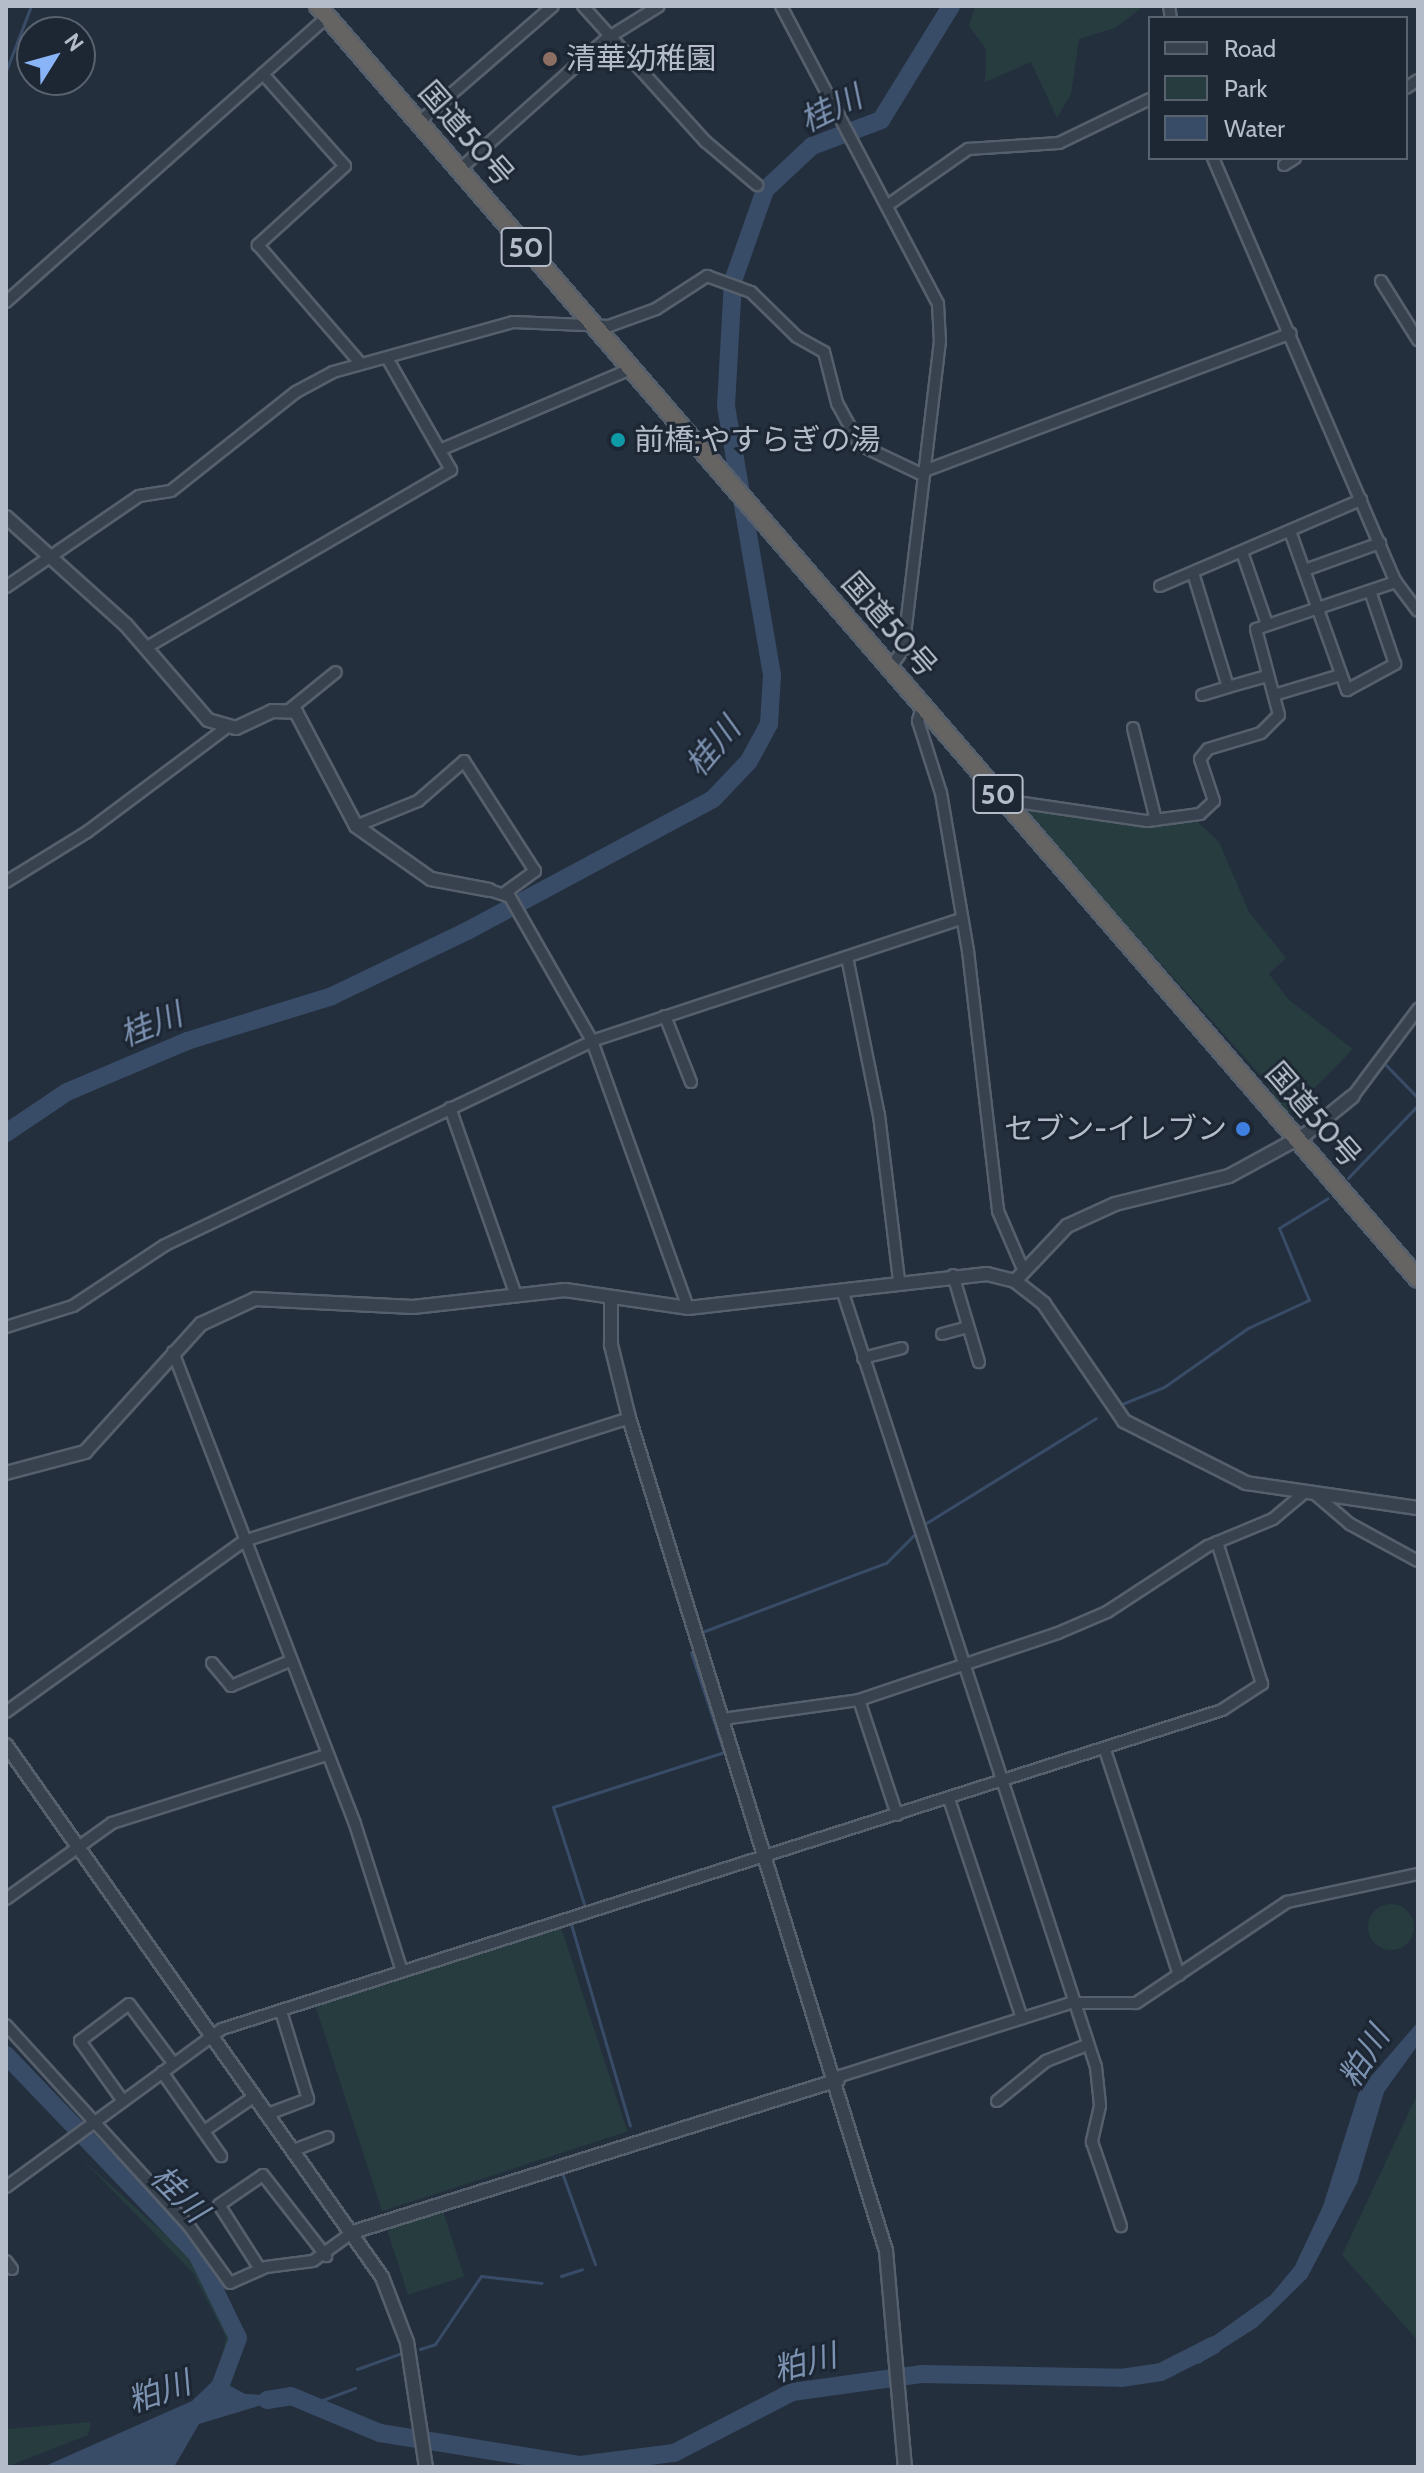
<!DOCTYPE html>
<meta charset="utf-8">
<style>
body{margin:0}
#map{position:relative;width:1424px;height:2473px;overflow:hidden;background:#242f3e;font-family:Cabin,"Noto Sans JP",sans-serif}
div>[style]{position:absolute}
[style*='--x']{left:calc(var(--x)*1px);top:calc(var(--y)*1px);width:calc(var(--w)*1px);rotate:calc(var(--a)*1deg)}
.green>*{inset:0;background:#263c3f;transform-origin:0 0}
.round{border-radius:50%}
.water>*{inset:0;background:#394c67}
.stream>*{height:3px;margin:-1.5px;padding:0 1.5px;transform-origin:1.5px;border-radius:1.5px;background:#394c67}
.river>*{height:18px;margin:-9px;padding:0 9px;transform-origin:9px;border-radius:9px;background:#394c67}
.roads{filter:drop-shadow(2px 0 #565f6c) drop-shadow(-2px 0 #565f6c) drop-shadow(0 2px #565f6c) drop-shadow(0 -2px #565f6c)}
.minor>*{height:10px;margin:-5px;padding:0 5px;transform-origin:5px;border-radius:5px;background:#38414e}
.tertiary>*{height:12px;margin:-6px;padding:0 6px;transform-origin:6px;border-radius:6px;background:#38414e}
.trunk>*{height:16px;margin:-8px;padding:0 8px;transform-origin:8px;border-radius:8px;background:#656462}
.dots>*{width:22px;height:22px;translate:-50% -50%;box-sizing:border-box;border:4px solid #1d2633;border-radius:50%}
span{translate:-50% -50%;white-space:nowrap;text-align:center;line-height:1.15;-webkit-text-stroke:6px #1d2633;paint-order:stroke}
.shield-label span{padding:2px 6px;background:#1d2633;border:2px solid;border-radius:6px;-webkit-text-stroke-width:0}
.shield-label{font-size:28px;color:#b4bcc9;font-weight:700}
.poi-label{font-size:30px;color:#b4bcc9}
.left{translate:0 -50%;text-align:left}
.right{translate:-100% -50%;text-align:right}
.street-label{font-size:30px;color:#b4bcc9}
.water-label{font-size:32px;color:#7c92b1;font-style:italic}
.frame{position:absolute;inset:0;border:8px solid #b4bcc9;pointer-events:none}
.legend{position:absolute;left:1148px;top:16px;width:260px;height:144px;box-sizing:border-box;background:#1d2633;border:2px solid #59626f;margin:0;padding:10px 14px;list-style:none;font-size:24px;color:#b4bcc9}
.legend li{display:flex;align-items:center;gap:16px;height:40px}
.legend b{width:40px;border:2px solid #59626f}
.north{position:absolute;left:16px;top:16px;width:80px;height:80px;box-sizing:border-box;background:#1d2633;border:2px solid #59626f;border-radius:50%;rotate:53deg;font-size:22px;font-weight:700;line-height:32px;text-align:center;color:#b4bcc9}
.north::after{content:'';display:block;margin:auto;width:28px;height:36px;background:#8ab4f8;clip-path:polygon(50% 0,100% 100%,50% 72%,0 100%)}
</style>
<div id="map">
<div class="green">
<div style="clip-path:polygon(975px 6px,1144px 6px,1115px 28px,1079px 39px,1071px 94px,1057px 118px,1031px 62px,985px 82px,986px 49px,969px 26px)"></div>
<div style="clip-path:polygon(1018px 804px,1148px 827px,1198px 822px,1219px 842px,1249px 912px,1286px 958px,1269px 974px,1289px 1000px,1353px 1049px,1287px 1116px,1264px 1079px)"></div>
<div class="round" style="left:1368px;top:1904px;width:46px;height:46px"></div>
<div style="left:561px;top:1927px;width:215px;height:258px;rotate:72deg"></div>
<div style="clip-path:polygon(1418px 2093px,1418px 2341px,1342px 2255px)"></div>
<div style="clip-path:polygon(80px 2157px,192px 2259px,235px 2340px,227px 2362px,221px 2361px,226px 2337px,193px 2273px)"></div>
<div style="left:442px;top:2208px;width:72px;height:59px;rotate:72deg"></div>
<div style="clip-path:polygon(91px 2422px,88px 2435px,6px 2467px,6px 2429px)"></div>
</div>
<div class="water">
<div style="clip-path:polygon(1418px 2022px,1418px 2045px,1384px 2092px,1357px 2183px,1307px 2278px,1257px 2327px,1199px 2364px,1191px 2352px,1271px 2295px,1295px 2266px,1323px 2206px,1360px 2089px)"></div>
<div style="clip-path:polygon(216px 2378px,245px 2394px,291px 2396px,199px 2424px,174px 2467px,43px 2467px,192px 2401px)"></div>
</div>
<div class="stream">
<div style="--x:6;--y:71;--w:70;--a:-69"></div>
<div style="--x:1383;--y:1062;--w:50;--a:45.8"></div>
<div style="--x:1348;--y:1178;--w:101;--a:-46.2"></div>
<div style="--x:1122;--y:1404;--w:45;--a:-22"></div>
<div style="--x:1164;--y:1387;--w:103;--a:-35.1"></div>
<div style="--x:1248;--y:1328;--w:67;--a:-24.7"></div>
<div style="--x:1309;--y:1300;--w:78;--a:-112.6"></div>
<div style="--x:1279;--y:1228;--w:57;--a:-31.5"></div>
<div style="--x:923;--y:1525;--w:203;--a:-31.7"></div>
<div style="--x:702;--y:1632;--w:197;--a:-20.6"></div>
<div style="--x:886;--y:1563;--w:45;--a:-45"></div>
<div style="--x:585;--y:1907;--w:105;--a:-107.7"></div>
<div style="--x:553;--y:1807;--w:180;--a:-17.8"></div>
<div style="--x:724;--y:1752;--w:105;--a:-108.3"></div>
<div style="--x:571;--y:1924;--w:210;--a:73.7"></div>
<div style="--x:561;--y:2170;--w:100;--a:70.1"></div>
<div style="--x:561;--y:2276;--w:22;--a:-18"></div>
<div style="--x:420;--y:2349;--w:16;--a:-18"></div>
<div style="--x:435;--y:2344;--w:82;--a:-55.9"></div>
<div style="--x:481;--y:2276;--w:61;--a:6.5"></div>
<div style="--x:357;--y:2369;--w:45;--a:-19.7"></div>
<div style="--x:312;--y:2404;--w:46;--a:-20.4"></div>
</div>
<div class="river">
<div style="--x:6;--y:1133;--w:73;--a:-33.9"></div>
<div style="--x:67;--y:1092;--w:130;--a:-23"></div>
<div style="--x:187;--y:1041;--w:152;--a:-17.2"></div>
<div style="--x:332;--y:996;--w:150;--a:-25.7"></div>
<div style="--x:467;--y:931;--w:279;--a:-28.2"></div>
<div style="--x:713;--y:799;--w:52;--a:-46.5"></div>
<div style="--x:749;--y:761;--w:42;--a:-61.6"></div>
<div style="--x:769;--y:724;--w:49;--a:-86.5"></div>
<div style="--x:772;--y:675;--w:273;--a:-99.7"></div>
<div style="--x:726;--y:406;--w:125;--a:-86.8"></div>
<div style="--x:733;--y:281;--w:96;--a:-70.6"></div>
<div style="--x:765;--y:190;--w:64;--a:-43.1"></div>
<div style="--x:812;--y:146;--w:74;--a:-20.6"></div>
<div style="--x:881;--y:120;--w:134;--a:-58.4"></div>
<div style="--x:6;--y:2055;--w:276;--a:46.2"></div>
<div style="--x:197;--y:2254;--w:93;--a:64"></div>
<div style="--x:238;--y:2338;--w:69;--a:110.3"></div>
<div style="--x:267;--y:2400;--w:24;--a:-9"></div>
<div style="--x:291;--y:2396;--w:96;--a:22.6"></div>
<div style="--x:380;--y:2433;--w:203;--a:9.1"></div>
<div style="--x:580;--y:2465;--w:95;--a:-7.3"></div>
<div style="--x:674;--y:2453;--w:133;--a:-27.3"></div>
<div style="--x:792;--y:2392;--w:130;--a:-7.9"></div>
<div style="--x:921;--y:2374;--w:200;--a:1.1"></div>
<div style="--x:1121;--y:2378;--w:40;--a:-8.5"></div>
<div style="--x:1161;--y:2372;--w:59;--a:-27"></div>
</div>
<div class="roads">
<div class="minor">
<div style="--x:583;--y:6;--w:183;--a:47.9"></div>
<div style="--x:706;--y:142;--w:67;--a:40.1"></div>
<div style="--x:781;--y:6;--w:337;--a:62.2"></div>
<div style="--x:938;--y:304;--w:37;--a:87"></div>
<div style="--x:940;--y:341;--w:311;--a:96.8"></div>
<div style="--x:903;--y:650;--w:24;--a:126"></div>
<div style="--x:1169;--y:6;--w:12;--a:81"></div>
<div style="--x:263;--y:74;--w:123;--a:48.3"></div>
<div style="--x:345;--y:166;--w:118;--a:137.8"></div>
<div style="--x:258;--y:245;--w:157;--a:49.1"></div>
<div style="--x:1406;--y:88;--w:14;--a:-34"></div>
<div style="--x:419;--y:122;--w:177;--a:-40.9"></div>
<div style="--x:1213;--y:158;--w:462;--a:66.7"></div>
<div style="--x:1396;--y:582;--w:36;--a:53"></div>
<div style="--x:1284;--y:165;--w:13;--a:-32"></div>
<div style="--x:459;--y:170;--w:197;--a:-41.7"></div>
<div style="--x:606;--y:39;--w:62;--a:-31.9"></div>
<div style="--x:888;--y:205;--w:98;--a:-35"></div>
<div style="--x:968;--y:149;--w:91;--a:-3.8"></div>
<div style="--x:1059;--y:143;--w:101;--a:-25.8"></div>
<div style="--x:1381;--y:281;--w:70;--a:57.9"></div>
<div style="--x:6;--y:302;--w:429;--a:-41.6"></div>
<div style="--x:440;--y:450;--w:207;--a:-23"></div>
<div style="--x:1291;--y:534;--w:166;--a:70.3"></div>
<div style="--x:1347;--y:690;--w:55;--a:-28.4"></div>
<div style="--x:1395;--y:664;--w:77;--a:-108.9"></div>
<div style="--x:1242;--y:552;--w:76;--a:70.9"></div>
<div style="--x:1305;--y:570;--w:80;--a:-19.8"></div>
<div style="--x:1193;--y:573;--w:119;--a:72.9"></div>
<div style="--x:1228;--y:687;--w:41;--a:-15.8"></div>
<div style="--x:1160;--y:586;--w:219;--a:-23.2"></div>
<div style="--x:6;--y:587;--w:161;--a:-34.4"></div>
<div style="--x:139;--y:496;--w:32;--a:-9"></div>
<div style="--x:171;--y:491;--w:159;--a:-38.4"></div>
<div style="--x:296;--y:392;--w:42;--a:-28.4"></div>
<div style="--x:333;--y:372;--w:187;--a:-15.5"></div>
<div style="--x:513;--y:322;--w:96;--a:2.4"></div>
<div style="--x:609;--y:326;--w:50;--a:-19.9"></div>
<div style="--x:656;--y:309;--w:61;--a:-32.9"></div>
<div style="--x:707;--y:276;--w:47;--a:20"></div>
<div style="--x:751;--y:292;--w:64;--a:44.4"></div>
<div style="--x:797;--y:337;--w:31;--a:29"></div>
<div style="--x:824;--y:352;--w:53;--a:75.7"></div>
<div style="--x:837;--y:403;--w:48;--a:61.3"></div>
<div style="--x:860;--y:445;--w:65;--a:25.4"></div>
<div style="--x:919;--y:473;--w:397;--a:-20.6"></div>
<div style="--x:147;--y:647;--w:352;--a:-30.2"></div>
<div style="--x:451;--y:470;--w:129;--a:-119.7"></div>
<div style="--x:1202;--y:695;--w:27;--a:-17"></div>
<div style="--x:1274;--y:695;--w:66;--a:-16.8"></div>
<div style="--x:922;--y:707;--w:15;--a:106"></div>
<div style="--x:918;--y:721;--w:76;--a:72.3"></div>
<div style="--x:941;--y:793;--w:160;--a:80.3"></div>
<div style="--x:968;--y:951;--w:262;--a:83.4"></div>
<div style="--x:998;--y:1211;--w:61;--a:66.8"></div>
<div style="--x:289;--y:710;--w:60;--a:-39"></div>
<div style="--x:1133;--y:728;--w:95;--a:76"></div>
<div style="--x:1003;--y:800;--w:146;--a:8.3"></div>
<div style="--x:1147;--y:821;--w:53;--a:-7.5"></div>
<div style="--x:1200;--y:814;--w:19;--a:-43"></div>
<div style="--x:1214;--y:801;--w:44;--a:-108.4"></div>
<div style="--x:1200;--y:759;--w:13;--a:-51"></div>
<div style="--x:1208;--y:749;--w:55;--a:-16.8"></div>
<div style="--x:1261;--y:733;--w:25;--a:-45"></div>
<div style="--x:1279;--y:715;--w:89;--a:-105"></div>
<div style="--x:1256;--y:629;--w:148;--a:-18.6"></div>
<div style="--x:356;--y:826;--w:67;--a:-22"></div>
<div style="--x:418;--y:801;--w:61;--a:-41"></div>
<div style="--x:464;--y:761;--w:131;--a:57.2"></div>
<div style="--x:535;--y:871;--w:36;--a:144"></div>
<div style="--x:6;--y:882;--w:95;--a:-31.7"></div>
<div style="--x:87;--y:832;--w:174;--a:-36.8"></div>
<div style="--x:489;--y:890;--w:22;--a:18"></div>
<div style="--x:510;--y:897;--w:166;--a:60.3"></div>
<div style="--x:592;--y:1041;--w:284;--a:70.2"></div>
<div style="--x:847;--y:957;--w:161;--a:78.6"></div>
<div style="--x:879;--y:1115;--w:167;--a:83.1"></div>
<div style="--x:665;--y:1016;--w:71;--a:68.5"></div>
<div style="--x:1353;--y:1096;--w:109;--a:-53.2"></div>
<div style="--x:450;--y:1108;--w:198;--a:70.6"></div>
<div style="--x:953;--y:1275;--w:91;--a:73.4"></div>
<div style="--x:842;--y:1290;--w:817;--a:71.9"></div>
<div style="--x:1096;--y:2067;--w:39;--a:84"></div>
<div style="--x:1100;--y:2106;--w:37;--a:103"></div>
<div style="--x:1092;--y:2142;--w:89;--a:71"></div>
<div style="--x:6;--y:1327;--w:70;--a:-17.4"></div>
<div style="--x:73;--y:1306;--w:110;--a:-33.5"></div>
<div style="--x:165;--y:1245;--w:473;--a:-25.5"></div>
<div style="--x:592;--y:1041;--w:389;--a:-18.3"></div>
<div style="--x:942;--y:1334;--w:27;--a:-15"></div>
<div style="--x:173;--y:1352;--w:506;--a:68.91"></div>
<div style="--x:355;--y:1824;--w:154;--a:72.3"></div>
<div style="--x:863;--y:1358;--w:40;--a:-14.4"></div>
<div style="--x:1316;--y:1495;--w:45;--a:40.5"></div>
<div style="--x:1350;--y:1524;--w:77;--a:28.6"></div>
<div style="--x:212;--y:1663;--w:30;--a:50"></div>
<div style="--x:231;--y:1686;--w:64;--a:-23"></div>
<div style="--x:859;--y:1700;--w:121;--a:71.7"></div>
<div style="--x:6;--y:1712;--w:293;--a:-35.7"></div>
<div style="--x:244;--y:1541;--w:404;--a:-17.7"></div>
<div style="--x:722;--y:1719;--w:138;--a:-7.9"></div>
<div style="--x:859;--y:1700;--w:210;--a:-18.6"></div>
<div style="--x:1058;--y:1633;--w:53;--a:-23.2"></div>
<div style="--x:1107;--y:1612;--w:121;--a:-33.2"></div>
<div style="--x:1208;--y:1546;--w:70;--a:-22.6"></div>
<div style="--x:1273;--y:1519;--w:39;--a:-40"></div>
<div style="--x:1105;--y:1750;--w:237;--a:71.8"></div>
<div style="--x:949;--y:1799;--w:231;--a:71.6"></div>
<div style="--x:6;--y:1899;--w:130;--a:-35.6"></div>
<div style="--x:112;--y:1823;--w:225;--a:-17.6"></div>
<div style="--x:6;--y:2025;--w:272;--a:47.7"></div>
<div style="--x:189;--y:2226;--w:70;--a:54.3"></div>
<div style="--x:230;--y:2283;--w:39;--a:-24"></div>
<div style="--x:266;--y:2267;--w:47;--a:-7.3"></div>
<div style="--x:313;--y:2261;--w:49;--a:-35.9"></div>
<div style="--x:162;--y:2072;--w:103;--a:54.9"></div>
<div style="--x:837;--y:2077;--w:244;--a:-17.6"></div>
<div style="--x:1070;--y:2003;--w:66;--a:0"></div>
<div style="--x:1136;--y:2003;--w:182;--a:-33.8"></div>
<div style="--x:1287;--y:1902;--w:134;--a:-12.1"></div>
<div style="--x:123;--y:2101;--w:74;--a:-125.6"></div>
<div style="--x:80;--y:2041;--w:61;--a:-37.1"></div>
<div style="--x:129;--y:2004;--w:74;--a:53.3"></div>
<div style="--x:997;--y:2101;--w:63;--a:-39.2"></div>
<div style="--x:1046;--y:2061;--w:44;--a:-21.3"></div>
<div style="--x:268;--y:2114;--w:43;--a:-20.6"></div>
<div style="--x:308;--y:2099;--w:92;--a:-107.1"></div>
<div style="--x:204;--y:2131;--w:62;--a:-34.5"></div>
<div style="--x:294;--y:2150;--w:36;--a:-21"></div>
<div style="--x:6;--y:2187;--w:268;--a:-36.2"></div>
<div style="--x:222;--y:2029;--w:1050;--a:-17.69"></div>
<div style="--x:1222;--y:1710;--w:48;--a:-33"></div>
<div style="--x:1262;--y:1684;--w:149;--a:-107.6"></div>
<div style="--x:6;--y:2261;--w:10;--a:53"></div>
<div style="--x:260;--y:2269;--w:76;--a:-122.6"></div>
<div style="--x:219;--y:2205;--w:53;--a:-34.3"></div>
<div style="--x:263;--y:2175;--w:103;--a:52.1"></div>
</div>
<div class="tertiary">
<div style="--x:6;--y:517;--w:161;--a:42"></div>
<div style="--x:126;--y:625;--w:125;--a:49.2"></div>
<div style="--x:208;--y:720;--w:29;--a:16"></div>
<div style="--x:236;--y:728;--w:40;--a:-25"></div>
<div style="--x:272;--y:711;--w:24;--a:2"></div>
<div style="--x:296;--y:712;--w:129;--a:62.2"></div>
<div style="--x:356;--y:826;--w:92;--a:35.2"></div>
<div style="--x:431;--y:879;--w:59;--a:10.7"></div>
<div style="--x:1015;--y:1281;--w:76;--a:-46.6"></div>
<div style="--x:1067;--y:1226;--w:53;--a:-24.6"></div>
<div style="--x:1115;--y:1204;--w:117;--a:-13.8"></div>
<div style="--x:1229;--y:1176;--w:88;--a:-28.6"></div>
<div style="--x:1306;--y:1134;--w:60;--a:-39"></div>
<div style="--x:611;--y:1297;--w:48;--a:90"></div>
<div style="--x:611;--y:1345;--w:75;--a:76.1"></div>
<div style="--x:629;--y:1418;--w:872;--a:72.85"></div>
<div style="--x:886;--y:2251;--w:217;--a:85"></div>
<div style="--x:6;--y:1473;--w:82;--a:-14.9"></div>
<div style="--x:85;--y:1452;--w:173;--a:-47.8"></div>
<div style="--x:201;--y:1324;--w:60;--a:-24.8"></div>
<div style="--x:255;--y:1299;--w:158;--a:2.9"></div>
<div style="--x:413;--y:1307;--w:153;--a:-6.4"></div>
<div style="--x:565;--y:1290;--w:124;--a:8.3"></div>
<div style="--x:688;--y:1308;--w:301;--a:-6.5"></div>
<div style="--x:987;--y:1274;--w:29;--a:14"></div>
<div style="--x:1015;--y:1281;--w:37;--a:38"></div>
<div style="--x:1044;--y:1304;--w:142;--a:55.6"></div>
<div style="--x:1124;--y:1421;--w:137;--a:26.9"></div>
<div style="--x:1246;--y:1483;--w:174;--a:8.3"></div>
<div style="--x:6;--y:1745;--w:651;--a:54.75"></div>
<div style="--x:382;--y:2277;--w:70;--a:69"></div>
<div style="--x:407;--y:2342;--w:126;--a:81.4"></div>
<div style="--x:353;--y:2232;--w:508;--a:-17.4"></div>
</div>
<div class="trunk">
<div style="--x:318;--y:6;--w:1682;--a:49.17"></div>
</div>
</div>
<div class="dots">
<div style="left:550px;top:59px;background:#8d6e63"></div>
<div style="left:618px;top:440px;background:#0f9aa8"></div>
<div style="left:1243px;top:1129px;background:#3f7fe0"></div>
</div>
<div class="shield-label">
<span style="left:526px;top:247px">50</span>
<span style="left:998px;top:794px">50</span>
</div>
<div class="poi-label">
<span class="left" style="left:566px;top:59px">清華幼稚園</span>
<span class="left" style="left:634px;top:440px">前橋;やすらぎの湯</span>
<span class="right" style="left:1227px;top:1129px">セブン-イレブン</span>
</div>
<div class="street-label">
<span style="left:466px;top:134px;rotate:49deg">国道50号</span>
<span style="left:889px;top:625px;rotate:49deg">国道50号</span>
<span style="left:1313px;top:1115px;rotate:49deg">国道50号</span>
</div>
<div class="water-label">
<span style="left:831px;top:109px;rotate:-26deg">桂川</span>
<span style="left:713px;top:747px;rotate:-50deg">桂川</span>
<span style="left:151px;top:1025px;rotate:-22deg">桂川</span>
<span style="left:1364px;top:2057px;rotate:-58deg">粕川</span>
<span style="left:179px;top:2194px;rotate:45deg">桂川</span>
<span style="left:805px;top:2363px;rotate:-15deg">粕川</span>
<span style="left:159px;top:2392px;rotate:-19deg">粕川</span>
</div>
<div class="frame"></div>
<ul class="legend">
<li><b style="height:10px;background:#38414e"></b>Road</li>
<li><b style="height:22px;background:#263c3f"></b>Park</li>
<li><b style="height:22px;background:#394c67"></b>Water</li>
</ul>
<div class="north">N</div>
</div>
